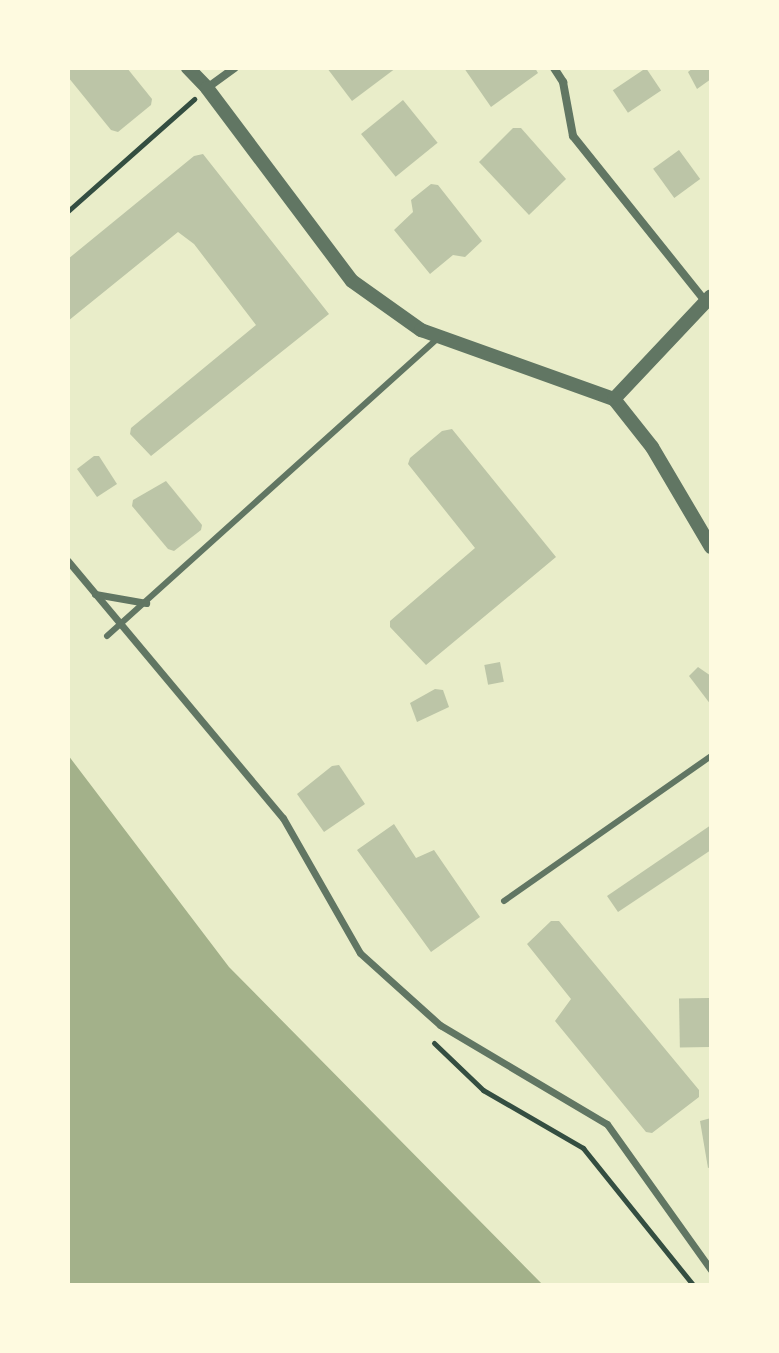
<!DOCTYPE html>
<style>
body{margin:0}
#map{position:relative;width:779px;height:1353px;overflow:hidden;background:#e9edc9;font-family:"Varela Round",sans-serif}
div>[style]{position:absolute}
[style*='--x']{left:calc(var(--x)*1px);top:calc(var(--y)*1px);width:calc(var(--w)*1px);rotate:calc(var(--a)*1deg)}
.water>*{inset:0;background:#a3b18a}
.building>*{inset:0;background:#bcc5a7;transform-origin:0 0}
.path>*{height:5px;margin:-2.5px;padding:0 2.5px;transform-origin:2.5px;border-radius:2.5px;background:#344e41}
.service>*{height:6px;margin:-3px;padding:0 3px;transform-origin:3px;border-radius:3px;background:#617663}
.pedestrian>*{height:7px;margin:-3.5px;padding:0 3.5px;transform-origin:3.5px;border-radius:3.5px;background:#617663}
.minor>*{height:8px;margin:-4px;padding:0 4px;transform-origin:4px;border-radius:4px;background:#617663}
.tertiary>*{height:14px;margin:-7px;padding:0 7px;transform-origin:7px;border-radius:7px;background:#617663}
span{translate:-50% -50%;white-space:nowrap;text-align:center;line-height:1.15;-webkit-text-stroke:8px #fefae0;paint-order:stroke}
.frame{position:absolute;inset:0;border:70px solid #fefae0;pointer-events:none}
</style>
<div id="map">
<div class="water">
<div style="clip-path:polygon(68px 755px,229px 967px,543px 1285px,68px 1285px)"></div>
</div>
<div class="building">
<div style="clip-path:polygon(68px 68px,127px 68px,152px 99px,151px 105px,118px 132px,111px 130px,68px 77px)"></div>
<div style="clip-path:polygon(327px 68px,396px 68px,352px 101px)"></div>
<div style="clip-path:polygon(464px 68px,535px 68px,538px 73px,491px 107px)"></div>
<div style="left:646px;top:68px;width:27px;height:40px;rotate:56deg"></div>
<div style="clip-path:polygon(693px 68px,711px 68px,711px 79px,697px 89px,688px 72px)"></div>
<div style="left:403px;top:100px;width:55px;height:54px;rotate:51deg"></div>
<div style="clip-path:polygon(513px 128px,521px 128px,566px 179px,529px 215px,479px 162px)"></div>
<div style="left:679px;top:150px;width:36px;height:32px;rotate:54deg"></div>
<div style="clip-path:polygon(203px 154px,329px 314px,151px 456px,130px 434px,131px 428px,256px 325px,194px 244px,178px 232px,68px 321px,68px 259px,194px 156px)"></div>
<div style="clip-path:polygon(431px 184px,438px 185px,482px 241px,465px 257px,453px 255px,430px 274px,394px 230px,413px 212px,411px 200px)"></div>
<div style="clip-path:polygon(452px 429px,556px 557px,426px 665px,390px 627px,390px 621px,475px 548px,408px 464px,410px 458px,442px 431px)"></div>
<div style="clip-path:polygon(94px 456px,99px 456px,117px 484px,97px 497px,77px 469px)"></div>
<div style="clip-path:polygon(166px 481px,202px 525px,201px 530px,174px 551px,168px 549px,132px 506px,133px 500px)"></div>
<div style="left:500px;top:662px;width:20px;height:16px;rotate:79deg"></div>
<div style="clip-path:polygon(698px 667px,711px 676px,711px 705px,689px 676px)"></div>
<div style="clip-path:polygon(435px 689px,443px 690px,449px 707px,417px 722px,410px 703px)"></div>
<div style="clip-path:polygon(339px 765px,365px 804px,324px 832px,297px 794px,332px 766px)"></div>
<div style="clip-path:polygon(394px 824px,416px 858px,434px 850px,480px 917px,431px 952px,357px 850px)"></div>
<div style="clip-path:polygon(711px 825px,711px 850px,618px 912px,607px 896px)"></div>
<div style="clip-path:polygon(551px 921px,559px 921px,699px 1090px,699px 1097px,652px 1133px,646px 1132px,555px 1021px,571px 999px,527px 944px)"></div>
<div style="left:709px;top:998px;width:49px;height:30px;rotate:89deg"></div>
<div style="clip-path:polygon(711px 1118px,711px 1167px,708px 1168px,700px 1121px)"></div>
</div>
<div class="path">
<div style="--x:68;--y:211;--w:169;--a:-41.6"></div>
<div style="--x:434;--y:1043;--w:68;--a:43.8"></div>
<div style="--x:483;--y:1090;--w:116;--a:30.1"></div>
<div style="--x:583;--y:1148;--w:176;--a:51.2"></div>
</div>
<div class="service">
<div style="--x:107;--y:636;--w:444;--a:-42"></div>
<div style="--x:504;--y:901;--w:253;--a:-35"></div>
</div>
<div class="pedestrian">
<div style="--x:68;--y:561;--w:335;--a:50.1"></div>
<div style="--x:283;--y:818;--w:155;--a:60.3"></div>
<div style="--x:360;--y:953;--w:108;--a:42"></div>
<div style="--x:440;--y:1025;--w:194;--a:30.7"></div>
<div style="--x:607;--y:1124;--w:179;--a:54.5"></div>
<div style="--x:95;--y:594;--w:52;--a:10"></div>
</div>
<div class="minor">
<div style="--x:554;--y:68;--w:17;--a:57"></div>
<div style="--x:563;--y:82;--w:55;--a:79.5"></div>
<div style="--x:573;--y:136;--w:211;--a:51.3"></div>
<div style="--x:207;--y:88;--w:34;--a:-36"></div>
</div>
<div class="tertiary">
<div style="--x:188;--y:68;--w:28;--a:46"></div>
<div style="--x:207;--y:88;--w:241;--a:53.1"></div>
<div style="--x:352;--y:281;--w:85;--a:35.4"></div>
<div style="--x:421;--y:330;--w:205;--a:19.7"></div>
<div style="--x:614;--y:399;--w:61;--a:51.6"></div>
<div style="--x:652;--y:447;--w:116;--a:59.5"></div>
<div style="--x:614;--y:399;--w:141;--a:-46.7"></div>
</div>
<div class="frame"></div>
</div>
